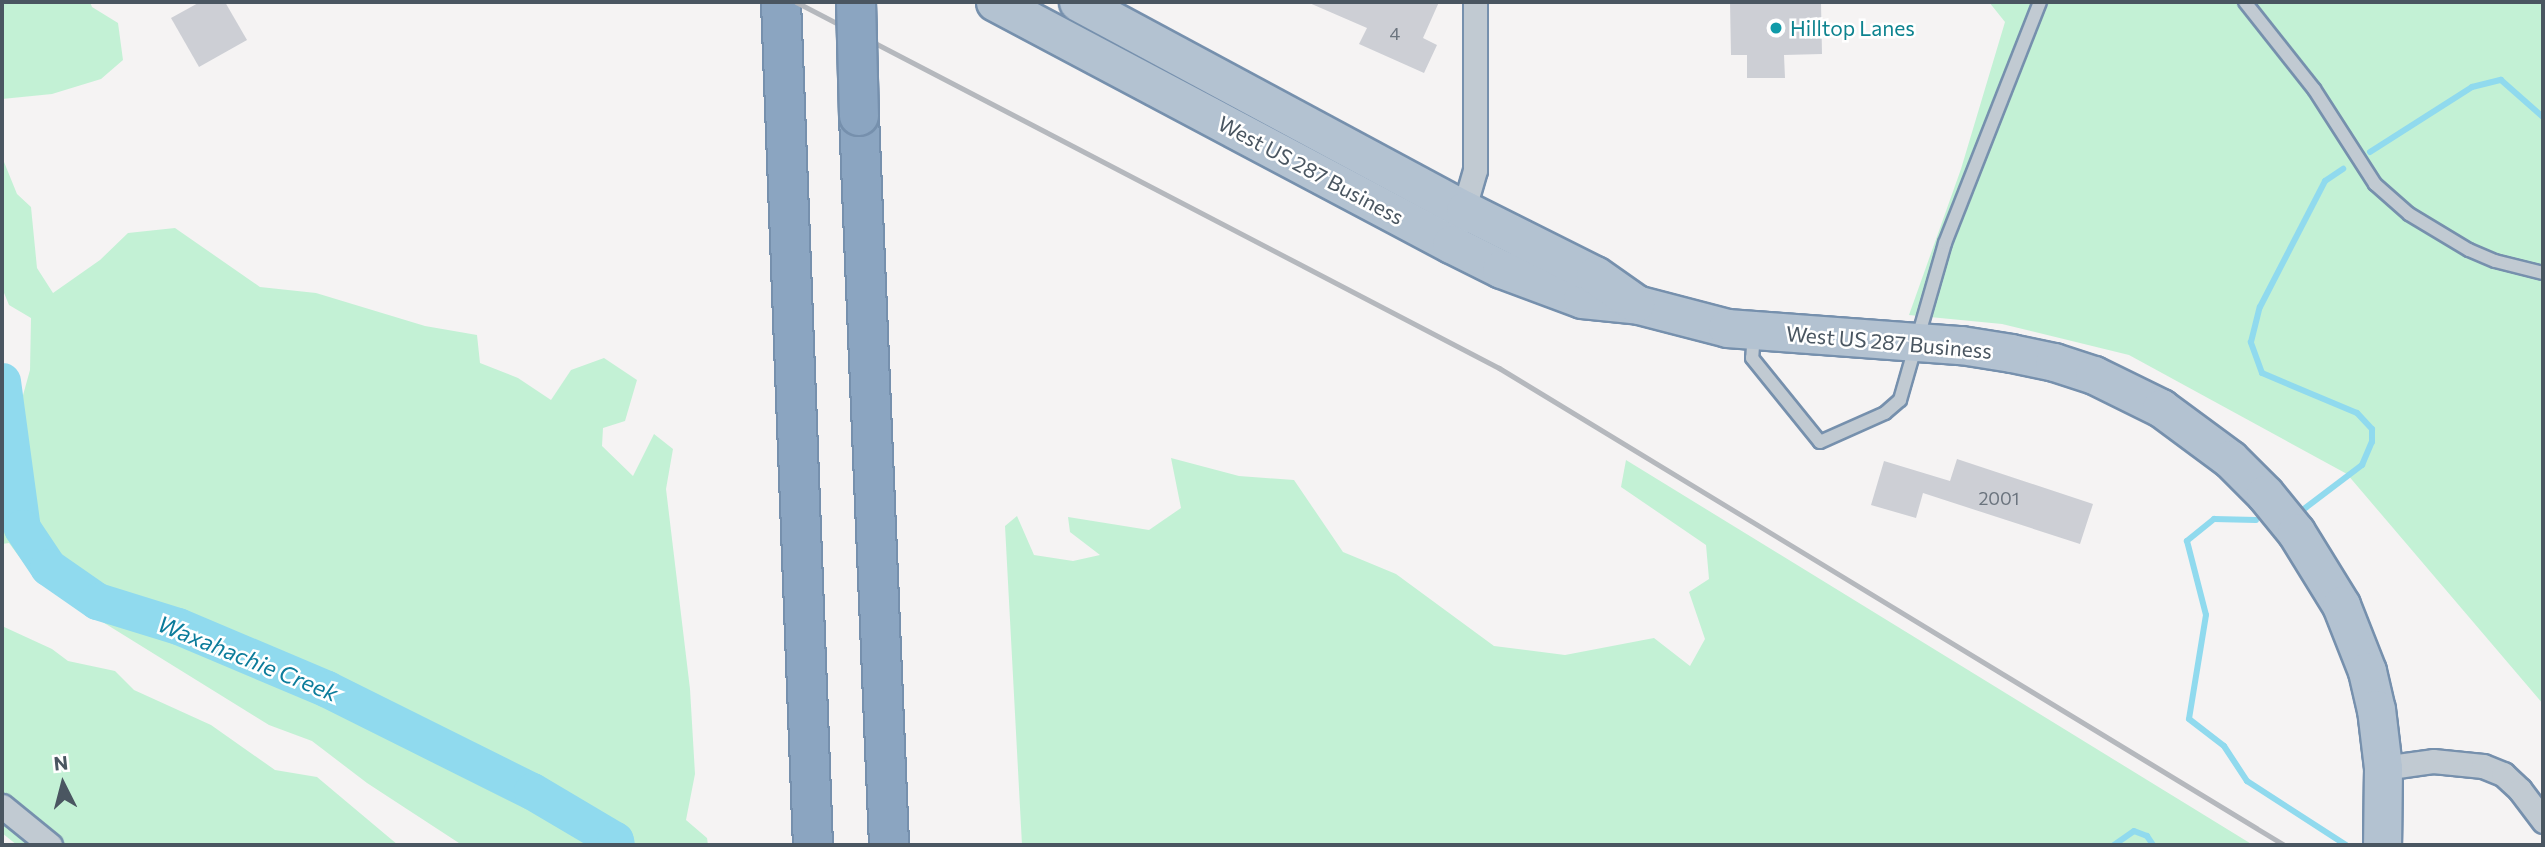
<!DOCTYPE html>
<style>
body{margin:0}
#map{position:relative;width:2545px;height:847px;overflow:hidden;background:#f5f3f3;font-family:Commissioner,sans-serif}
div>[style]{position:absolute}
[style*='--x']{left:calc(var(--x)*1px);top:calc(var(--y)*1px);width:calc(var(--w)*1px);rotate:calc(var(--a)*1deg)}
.green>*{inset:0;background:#c3f1d5}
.stream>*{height:6px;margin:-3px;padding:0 3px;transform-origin:3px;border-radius:3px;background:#90daee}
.river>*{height:37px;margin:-18.5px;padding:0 18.5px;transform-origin:18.5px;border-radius:18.5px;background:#90daee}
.building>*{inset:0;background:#cdcfd5}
.roads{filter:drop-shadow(2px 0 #7690ad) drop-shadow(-2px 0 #7690ad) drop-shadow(0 2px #7690ad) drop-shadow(0 -2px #7690ad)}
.service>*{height:12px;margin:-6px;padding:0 6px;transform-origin:6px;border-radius:6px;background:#c1cad2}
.minor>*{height:23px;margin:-11.5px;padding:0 11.5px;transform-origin:11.5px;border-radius:11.5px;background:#c1cad2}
.primary>*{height:37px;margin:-18.5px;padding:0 18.5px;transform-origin:18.5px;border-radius:18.5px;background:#b3c2d1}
.motorway>*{height:38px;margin:-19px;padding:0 19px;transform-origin:19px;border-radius:19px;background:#8ba5c1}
.rail>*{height:5px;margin:-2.5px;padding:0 2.5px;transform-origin:2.5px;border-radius:2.5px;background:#b5b8bd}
.bridges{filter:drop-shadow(2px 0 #7690ad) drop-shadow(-2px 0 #7690ad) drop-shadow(0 2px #7690ad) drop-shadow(0 -2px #7690ad)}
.motorway-bridge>*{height:38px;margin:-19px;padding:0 19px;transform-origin:19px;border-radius:19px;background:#8ba5c1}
.dots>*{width:19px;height:19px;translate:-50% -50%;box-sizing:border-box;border:4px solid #fff;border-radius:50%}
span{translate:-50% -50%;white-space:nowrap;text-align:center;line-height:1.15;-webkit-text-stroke:5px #fff;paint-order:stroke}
.number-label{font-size:18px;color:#6b747e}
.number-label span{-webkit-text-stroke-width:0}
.culture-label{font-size:21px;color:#0d838f}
.left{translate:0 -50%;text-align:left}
.street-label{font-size:21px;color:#4a5661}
.water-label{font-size:23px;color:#0c7c9b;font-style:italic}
.frame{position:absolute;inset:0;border:4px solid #4a5661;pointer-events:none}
.north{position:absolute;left:28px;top:749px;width:70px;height:70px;-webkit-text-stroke:5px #fff;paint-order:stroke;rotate:354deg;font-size:19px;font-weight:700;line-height:28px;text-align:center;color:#4a5661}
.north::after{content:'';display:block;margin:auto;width:24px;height:32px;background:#4a5661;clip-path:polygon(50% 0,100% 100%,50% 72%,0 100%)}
</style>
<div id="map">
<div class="green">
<div style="clip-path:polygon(2px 2px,90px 2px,92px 7px,118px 23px,123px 60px,101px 79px,52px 94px,2px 99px)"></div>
<div style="clip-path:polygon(1989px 2px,2543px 2px,2543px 704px,2347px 474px,2129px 355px,2002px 324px,1909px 315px,1961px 169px,2005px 22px)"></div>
<div style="clip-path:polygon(2px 157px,17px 194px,31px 207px,37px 268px,53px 293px,100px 260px,128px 233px,175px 228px,260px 287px,316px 293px,425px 326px,477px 335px,480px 363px,518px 378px,551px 400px,571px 370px,604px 358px,637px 380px,625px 421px,603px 428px,602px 446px,633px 476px,654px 434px,673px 449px,666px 489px,690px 689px,695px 774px,686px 820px,707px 838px,708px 845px,462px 845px,367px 783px,312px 741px,269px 725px,38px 582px,9px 543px,2px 544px,2px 415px,20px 406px,30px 370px,31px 318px,9px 305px,2px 288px)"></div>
<div style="clip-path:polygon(1171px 458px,1239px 476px,1294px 480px,1343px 552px,1396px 574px,1494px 646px,1565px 655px,1654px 638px,1690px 666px,1705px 639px,1689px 592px,1709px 579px,1706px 545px,1621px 487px,1626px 460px,2253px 845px,1022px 845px,1005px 526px,1017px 516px,1034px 555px,1073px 561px,1100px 555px,1070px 532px,1068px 517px,1149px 530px,1181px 508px)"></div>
<div style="clip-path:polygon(2px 626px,52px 649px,68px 661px,115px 671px,134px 690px,211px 725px,275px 770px,317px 777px,398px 845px,17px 845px,2px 833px)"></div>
</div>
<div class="stream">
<div style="--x:2370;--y:152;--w:121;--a:-32.5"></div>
<div style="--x:2472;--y:87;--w:30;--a:-14"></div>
<div style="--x:2501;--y:80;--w:56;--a:41.4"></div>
<div style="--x:2304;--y:509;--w:73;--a:-37.2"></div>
<div style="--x:2362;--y:465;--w:25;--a:-67"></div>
<div style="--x:2372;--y:442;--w:13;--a:-90"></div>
<div style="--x:2372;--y:429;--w:22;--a:-133"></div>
<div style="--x:2357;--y:413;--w:103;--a:-157.2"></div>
<div style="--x:2262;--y:373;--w:33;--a:-110"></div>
<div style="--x:2251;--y:342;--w:36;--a:-76"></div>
<div style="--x:2260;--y:307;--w:142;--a:-62.7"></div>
<div style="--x:2325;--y:181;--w:22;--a:-34"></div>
<div style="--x:2256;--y:520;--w:42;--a:-178.6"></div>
<div style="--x:2214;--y:519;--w:35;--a:141"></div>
<div style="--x:2187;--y:541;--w:76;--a:75.6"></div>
<div style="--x:2206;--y:615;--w:105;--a:99.3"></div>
<div style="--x:2189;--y:719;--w:44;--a:37.6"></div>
<div style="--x:2224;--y:746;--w:42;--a:56.7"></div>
<div style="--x:2247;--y:781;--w:118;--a:32.9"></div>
<div style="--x:2114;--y:845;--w:24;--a:-35"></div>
<div style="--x:2134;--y:831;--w:14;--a:21"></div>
<div style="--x:2147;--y:836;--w:11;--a:56"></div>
</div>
<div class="river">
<div style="--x:2;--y:381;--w:148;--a:82.3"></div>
<div style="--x:22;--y:528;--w:47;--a:56.3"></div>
<div style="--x:48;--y:567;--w:60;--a:34.8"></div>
<div style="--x:97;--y:601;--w:85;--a:17.2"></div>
<div style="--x:178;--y:626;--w:162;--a:22.9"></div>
<div style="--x:327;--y:689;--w:229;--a:26.5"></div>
<div style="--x:532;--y:791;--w:96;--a:30.6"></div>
<div style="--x:615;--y:840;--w:5;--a:79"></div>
</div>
<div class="building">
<div style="clip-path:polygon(200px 2px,225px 2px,247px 40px,199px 67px,171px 18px)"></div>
<div style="clip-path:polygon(1307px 2px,1439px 2px,1423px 38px,1437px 45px,1424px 73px,1359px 44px,1367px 28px)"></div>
<div style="clip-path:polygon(1730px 2px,1821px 2px,1822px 54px,1784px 55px,1785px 78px,1747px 78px,1747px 55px,1731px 55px)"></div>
<div style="clip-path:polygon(1957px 459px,2093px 504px,2080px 544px,1923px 493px,1916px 518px,1871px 505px,1884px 461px,1950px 481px)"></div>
</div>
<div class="roads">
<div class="service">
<div style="--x:2245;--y:2;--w:111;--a:51.6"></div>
<div style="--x:2314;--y:89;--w:113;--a:57.3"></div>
<div style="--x:2375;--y:184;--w:45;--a:41.4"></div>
<div style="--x:2409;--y:214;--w:70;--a:31"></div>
<div style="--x:2469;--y:250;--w:28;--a:23"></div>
<div style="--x:2495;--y:261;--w:49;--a:14"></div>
<div style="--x:1754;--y:332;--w:26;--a:94"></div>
<div style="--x:1752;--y:358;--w:108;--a:51"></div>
<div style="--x:1820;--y:442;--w:71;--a:-24"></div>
<div style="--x:1885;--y:413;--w:20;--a:-41"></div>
<div style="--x:1900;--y:400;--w:163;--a:-74"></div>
<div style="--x:1945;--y:243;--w:259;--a:-68.5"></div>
</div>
<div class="minor">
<div style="--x:1460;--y:222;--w:54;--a:-73.9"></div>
<div style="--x:1475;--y:170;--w:168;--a:-90"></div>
<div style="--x:2383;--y:768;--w:50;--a:-8"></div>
<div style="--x:2433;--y:761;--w:50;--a:5.7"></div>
<div style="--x:2483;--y:766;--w:22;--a:22"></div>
<div style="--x:2503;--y:774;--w:23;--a:43"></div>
<div style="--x:2520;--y:790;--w:39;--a:53"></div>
<div style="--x:2;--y:806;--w:62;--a:39.1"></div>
</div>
<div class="primary">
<div style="--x:995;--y:2;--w:516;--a:27.95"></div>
<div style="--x:1451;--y:244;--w:56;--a:26.6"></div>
<div style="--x:1501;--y:269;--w:86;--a:20.3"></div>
<div style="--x:1582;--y:299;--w:57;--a:6"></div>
<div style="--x:1639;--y:305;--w:91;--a:14.6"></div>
<div style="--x:1727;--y:328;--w:235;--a:4.2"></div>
<div style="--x:1961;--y:345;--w:51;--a:9.1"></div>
<div style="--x:2011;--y:353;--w:44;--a:11.8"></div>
<div style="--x:2054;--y:362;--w:42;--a:18"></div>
<div style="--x:2094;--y:375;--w:75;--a:26.2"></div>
<div style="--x:2161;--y:408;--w:86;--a:36.5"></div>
<div style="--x:2230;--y:459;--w:49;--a:45"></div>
<div style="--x:2265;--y:494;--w:49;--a:50.8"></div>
<div style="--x:2296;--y:532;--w:86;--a:58.3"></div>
<div style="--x:2341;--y:605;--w:71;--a:68.5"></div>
<div style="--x:2367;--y:671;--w:39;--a:77"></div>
<div style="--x:2376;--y:709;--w:59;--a:83.2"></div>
<div style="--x:2383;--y:768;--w:77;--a:90.7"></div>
<div style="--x:1078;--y:2;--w:439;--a:28.3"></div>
<div style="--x:1465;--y:210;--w:145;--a:26.6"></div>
<div style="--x:1595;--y:275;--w:49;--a:35"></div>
</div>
<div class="motorway">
<div style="--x:781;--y:2;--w:844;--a:87.83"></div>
<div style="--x:859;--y:116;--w:730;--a:87.64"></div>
</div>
</div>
<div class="rail">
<div style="--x:796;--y:2;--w:793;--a:27.5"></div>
<div style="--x:1499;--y:368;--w:919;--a:31.28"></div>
</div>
<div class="bridges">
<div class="motorway-bridge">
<div style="--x:856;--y:2;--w:114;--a:88.5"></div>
</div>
</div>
<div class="dots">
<div style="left:1776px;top:28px;background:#0f9aa8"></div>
</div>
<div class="number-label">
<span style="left:1395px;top:33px">4</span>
<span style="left:1999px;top:498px">2001</span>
</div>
<div class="culture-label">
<span class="left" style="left:1790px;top:28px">Hilltop Lanes</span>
</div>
<div class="street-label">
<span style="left:1311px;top:170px;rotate:28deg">West US 287 Business</span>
<span style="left:1889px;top:342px;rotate:5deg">West US 287 Business</span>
</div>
<div class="water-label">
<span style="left:248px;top:658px;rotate:22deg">Waxahachie Creek</span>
</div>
<div class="frame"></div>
<div class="north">N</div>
</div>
